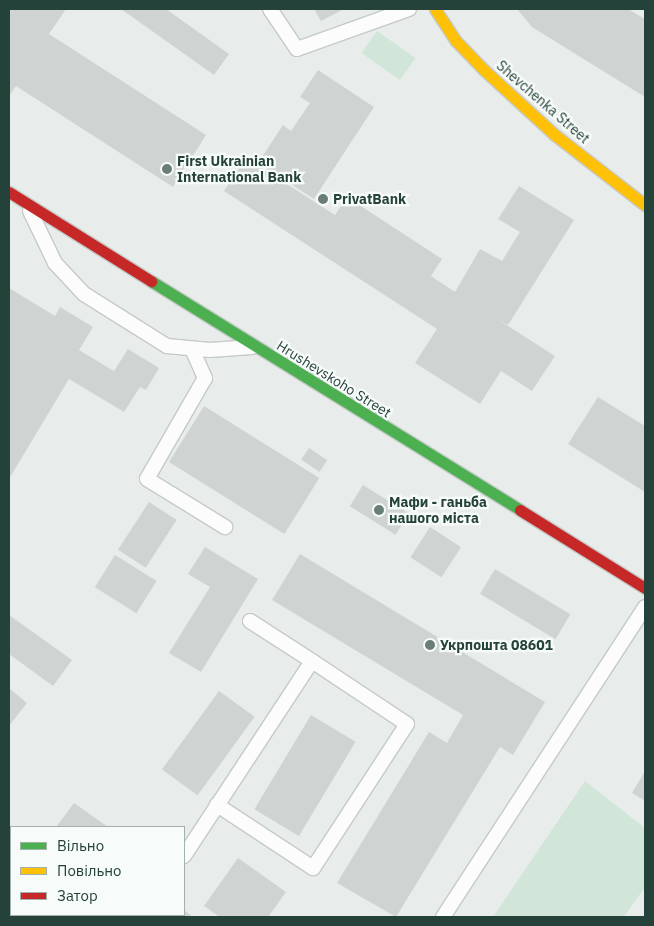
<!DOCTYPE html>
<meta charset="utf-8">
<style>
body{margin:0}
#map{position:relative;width:654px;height:926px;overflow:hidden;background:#e8edeb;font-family:"IBM Plex Sans",sans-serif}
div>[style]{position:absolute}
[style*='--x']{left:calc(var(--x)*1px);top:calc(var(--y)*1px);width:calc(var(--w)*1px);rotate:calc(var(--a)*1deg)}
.green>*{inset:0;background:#d1e6d8;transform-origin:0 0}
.building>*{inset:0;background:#cfd4d2;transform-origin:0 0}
.roads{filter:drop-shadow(1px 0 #c5cac8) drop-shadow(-1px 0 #c5cac8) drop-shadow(0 1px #c5cac8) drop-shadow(0 -1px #c5cac8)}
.lane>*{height:14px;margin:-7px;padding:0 7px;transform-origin:7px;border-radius:7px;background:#fcfcfc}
.street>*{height:28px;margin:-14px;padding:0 14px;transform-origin:14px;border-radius:14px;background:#fcfcfc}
.fast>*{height:11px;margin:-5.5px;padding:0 5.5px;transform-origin:5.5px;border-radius:5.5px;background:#4caf50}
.slow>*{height:11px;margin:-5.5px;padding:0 5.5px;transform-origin:5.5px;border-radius:5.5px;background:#ffc107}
.jam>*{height:11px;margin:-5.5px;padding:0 5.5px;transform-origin:5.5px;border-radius:5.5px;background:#c62828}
.dots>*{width:14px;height:14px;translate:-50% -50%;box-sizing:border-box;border:2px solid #f7fbf9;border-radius:50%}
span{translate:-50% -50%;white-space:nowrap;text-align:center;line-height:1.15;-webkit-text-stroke:4.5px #f7fbf9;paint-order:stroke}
.street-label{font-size:14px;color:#24423a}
.poi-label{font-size:14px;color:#24423a;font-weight:700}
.left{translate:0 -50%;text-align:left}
.frame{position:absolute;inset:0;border:10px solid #24423a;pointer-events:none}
.legend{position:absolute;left:10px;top:826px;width:175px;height:90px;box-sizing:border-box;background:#f7fbf9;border:1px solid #a3b1ad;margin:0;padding:6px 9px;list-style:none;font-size:15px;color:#24423a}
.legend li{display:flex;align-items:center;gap:10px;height:25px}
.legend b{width:25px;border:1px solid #a3b1ad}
</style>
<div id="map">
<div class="green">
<div style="left:377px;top:31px;width:47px;height:27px;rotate:35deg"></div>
<div style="clip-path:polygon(585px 781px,645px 828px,645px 887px,624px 917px,493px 917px)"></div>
</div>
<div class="building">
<div style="clip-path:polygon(9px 9px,66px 9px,49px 34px,206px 135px,173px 187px,16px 86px,9px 96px)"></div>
<div style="clip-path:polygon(121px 9px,166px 9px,229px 54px,214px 75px)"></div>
<div style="clip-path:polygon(314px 9px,344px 9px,321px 21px)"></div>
<div style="clip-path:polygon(517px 9px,628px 9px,645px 19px,645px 97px,532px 27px)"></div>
<div style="clip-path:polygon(318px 70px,374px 107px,314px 199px,258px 163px,283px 125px,291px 131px,310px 103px,300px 97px)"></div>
<div style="clip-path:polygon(246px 158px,335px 215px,347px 197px,442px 259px,431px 276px,455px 292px,480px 249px,502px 261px,520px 232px,498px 219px,519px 186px,574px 220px,508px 325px,497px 319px,555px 356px,532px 391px,501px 371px,480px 404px,415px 363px,437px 329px,224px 191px)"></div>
<div style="clip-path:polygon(9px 288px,55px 316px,60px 307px,93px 327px,79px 350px,114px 371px,128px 349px,159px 368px,146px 390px,140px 387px,124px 412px,69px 379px,9px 479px)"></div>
<div style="clip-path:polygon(598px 397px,645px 426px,645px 492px,568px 444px)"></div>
<div style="left:204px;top:406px;width:136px;height:66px;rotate:32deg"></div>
<div style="left:309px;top:448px;width:22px;height:14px;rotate:34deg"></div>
<div style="left:363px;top:485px;width:54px;height:25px;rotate:32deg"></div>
<div style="left:149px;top:502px;width:33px;height:57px;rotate:33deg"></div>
<div style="left:430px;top:527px;width:37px;height:36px;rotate:33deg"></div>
<div style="clip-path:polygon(205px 547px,258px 579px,201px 672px,169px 653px,210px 587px,188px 574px)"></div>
<div style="clip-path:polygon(300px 554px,545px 702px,513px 755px,500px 747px,396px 917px,337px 883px,429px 732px,447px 743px,463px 715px,272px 600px)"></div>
<div style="left:115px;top:555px;width:49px;height:38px;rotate:32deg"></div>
<div style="left:495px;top:569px;width:88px;height:29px;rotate:31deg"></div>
<div style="clip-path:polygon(9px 615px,72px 660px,53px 686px,9px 654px)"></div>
<div style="clip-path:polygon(9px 688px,27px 703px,9px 726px)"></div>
<div style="left:219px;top:691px;width:44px;height:97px;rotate:36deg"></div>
<div style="left:311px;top:715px;width:52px;height:110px;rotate:31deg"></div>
<div style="clip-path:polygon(645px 771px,645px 801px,632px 793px)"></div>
<div style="clip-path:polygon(74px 803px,108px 827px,56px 827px)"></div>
<div style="clip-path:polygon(238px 858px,286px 892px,268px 917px,220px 917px,204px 906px)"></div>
<div style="clip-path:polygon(184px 910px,193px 917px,168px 917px,184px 915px)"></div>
</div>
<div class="roads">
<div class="lane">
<div style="--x:270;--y:9;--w:48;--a:56"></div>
<div style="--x:297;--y:49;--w:119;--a:-19.7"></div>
<div style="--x:30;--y:211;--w:58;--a:64.3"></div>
<div style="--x:55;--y:263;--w:42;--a:46.9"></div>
<div style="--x:84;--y:294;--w:98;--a:32.1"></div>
<div style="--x:167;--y:346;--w:43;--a:5.3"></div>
<div style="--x:210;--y:350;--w:42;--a:-4.1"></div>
<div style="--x:192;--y:349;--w:32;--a:66"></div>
<div style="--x:205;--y:378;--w:116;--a:119.9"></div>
<div style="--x:147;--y:479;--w:92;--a:31.6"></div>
<div style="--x:250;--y:621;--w:74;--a:32.8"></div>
<div style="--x:184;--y:856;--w:233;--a:-56.7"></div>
<div style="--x:312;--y:661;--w:114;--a:33.6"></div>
<div style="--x:407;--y:724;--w:172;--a:123.1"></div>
<div style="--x:313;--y:868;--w:115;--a:-146.7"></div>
<div style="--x:139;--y:917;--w:3;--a:-45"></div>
<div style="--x:443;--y:917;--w:370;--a:-56.9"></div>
</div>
<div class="street">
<div style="--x:9;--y:890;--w:3;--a:45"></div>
<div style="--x:44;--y:915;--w:4;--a:34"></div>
</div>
<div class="fast">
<div style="--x:151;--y:281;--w:434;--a:31.8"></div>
</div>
<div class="slow">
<div style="--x:435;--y:9;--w:38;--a:57"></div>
<div style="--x:456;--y:41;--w:40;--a:46"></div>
<div style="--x:484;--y:70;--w:96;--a:42.5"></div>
<div style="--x:555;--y:135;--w:114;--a:37.9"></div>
</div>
<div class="jam">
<div style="--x:9;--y:192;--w:168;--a:32.1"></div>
<div style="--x:520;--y:510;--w:147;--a:32"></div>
</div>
</div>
<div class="dots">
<div style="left:167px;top:169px;background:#697e78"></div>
<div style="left:323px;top:199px;background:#697e78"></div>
<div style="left:379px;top:510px;background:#697e78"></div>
<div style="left:430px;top:645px;background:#697e78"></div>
</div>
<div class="street-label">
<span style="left:543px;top:102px;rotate:41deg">Shevchenka Street</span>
<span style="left:334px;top:379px;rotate:32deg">Hrushevskoho Street</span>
</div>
<div class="poi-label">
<span class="left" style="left:177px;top:169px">First Ukrainian<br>International Bank</span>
<span class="left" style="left:333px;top:199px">PrivatBank</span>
<span class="left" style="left:389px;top:510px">Мафи - ганьба<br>нашого міста</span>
<span class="left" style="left:440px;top:645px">Укрпошта 08601</span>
</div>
<div class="frame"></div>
<ul class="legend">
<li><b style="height:6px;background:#4caf50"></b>Вільно</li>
<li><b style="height:6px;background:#ffc107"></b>Повільно</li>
<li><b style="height:6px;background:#c62828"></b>Затор</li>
</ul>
</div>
